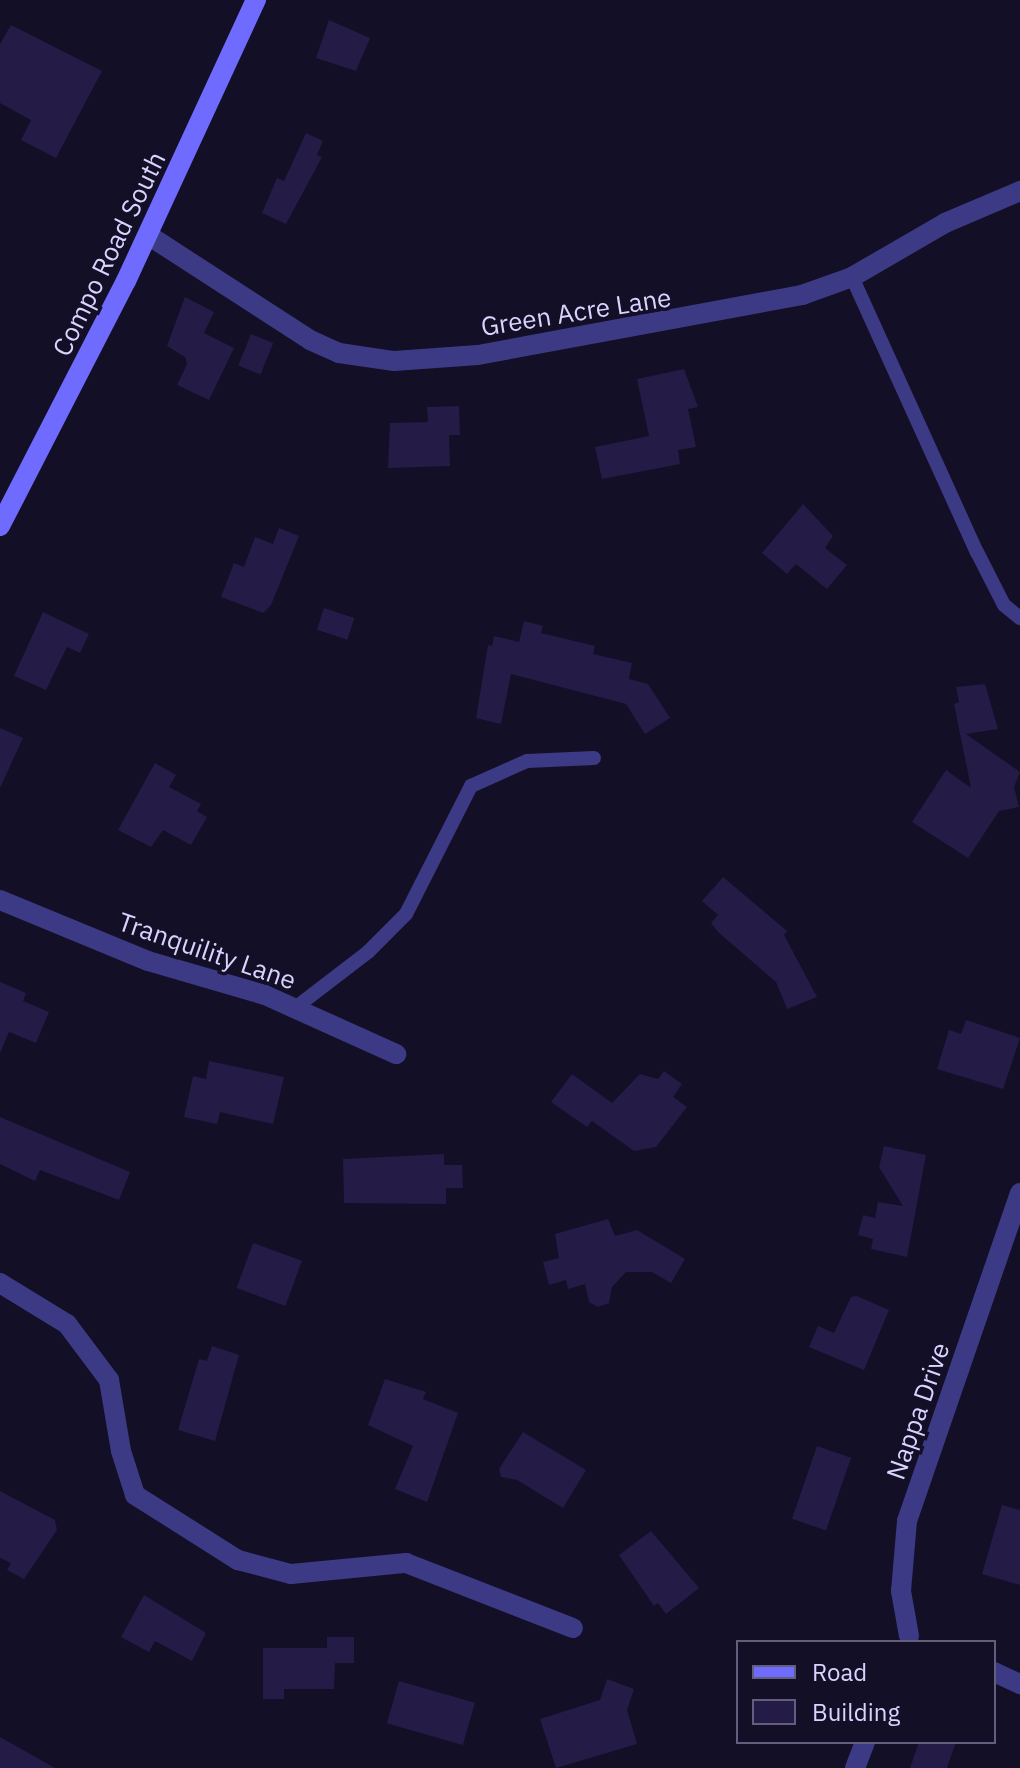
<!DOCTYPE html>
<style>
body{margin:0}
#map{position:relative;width:1020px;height:1768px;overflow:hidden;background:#130f26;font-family:"IBM Plex Sans",sans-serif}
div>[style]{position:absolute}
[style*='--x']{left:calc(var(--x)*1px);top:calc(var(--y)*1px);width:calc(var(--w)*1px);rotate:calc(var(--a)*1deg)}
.building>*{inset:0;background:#241b47;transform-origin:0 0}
.lane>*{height:14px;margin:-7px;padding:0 7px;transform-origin:7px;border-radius:7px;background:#3d3a85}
.street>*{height:20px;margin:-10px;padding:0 10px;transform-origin:10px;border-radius:10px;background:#3d3a85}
.secondary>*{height:20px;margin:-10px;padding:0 10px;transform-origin:10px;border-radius:10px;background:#6f6bff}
span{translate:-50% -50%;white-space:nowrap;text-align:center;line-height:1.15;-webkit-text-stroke:7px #130f26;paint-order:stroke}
.street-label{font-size:26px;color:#d9d4ff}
.legend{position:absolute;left:736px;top:1640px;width:260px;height:104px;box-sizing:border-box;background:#130f26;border:2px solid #625e7d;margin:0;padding:10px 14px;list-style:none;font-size:24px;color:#d9d4ff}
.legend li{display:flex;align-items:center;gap:16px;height:40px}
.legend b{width:40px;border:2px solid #625e7d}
</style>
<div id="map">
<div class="building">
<div style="clip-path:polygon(329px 20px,370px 38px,356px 71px,316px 58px)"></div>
<div style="clip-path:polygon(11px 25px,102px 71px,56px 158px,21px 140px,31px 120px,0 103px,0 44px)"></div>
<div style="clip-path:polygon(306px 133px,323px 141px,317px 155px,322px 157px,286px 224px,262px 213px,277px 178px,284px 181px)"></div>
<div style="clip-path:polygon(185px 297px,214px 312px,204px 333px,234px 348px,209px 400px,177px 385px,187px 364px,185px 357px,167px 346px)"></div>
<div style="left:251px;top:334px;width:24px;height:34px;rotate:22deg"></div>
<div style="clip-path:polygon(684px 369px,698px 407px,688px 409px,696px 447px,678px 450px,680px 464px,602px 479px,595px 447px,649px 436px,637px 379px)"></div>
<div style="clip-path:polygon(459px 406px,460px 435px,449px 435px,450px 466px,388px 468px,390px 423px,428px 422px,427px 407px)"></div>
<div style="clip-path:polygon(803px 504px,833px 536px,825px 548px,847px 565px,827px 589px,796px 564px,787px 574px,762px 553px)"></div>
<div style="clip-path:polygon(279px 528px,299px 536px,271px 605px,263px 613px,221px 597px,234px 563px,244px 567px,255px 537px,273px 544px)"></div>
<div style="left:324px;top:608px;width:32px;height:23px;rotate:18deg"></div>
<div style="clip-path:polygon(43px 612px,89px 634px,80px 653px,67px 647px,46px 690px,14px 676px)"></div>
<div style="clip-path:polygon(524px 621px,543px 626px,541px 633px,595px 646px,593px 654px,632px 663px,629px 679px,648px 684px,670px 718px,645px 734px,626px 704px,511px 674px,501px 724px,476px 718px,488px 645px,492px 646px,494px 636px,519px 642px)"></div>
<div style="clip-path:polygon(985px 684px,998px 729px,966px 734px,1020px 772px,1014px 787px,1019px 807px,999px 811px,968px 858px,912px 822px,946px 770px,971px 788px,954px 704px,959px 702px,956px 687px)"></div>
<div style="clip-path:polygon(0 728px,23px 738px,0 788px)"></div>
<div style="clip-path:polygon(155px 763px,176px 775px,169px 787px,201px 804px,197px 811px,207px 817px,191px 845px,163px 830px,151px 847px,118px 830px)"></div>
<div style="clip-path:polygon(723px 877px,787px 931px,784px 935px,817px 997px,787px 1009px,776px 982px,718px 932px,711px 923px,718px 915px,702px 901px)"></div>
<div style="clip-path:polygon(0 982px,26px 993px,23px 1001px,49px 1012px,36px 1043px,9px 1032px,0 1053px)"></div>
<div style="clip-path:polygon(966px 1020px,1020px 1038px,1003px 1089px,937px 1069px,949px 1030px,961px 1034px)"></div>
<div style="clip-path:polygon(209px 1061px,284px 1077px,273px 1124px,220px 1112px,217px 1124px,184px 1117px,193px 1076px,206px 1079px)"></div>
<div style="clip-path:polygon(664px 1071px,682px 1084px,673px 1097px,687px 1107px,656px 1147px,634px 1151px,592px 1121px,587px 1127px,551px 1102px,572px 1074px,612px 1103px,640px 1074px,658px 1079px)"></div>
<div style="clip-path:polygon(0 1117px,130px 1172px,119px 1200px,40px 1170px,35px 1181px,0 1164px)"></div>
<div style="clip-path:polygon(884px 1146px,926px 1155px,907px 1257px,871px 1249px,873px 1239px,858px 1235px,863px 1215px,875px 1218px,878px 1202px,903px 1206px,879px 1167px)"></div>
<div style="clip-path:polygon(444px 1154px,444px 1165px,462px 1165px,463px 1188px,446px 1188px,446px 1204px,344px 1203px,343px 1159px)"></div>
<div style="clip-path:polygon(608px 1219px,615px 1236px,637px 1230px,685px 1259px,671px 1283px,652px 1272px,626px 1272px,612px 1287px,609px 1303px,598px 1307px,589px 1302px,585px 1284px,568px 1289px,566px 1280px,549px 1285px,543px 1262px,559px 1258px,555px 1234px)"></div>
<div style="left:253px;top:1243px;width:52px;height:48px;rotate:20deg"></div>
<div style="clip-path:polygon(857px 1296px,889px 1310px,864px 1370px,809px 1347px,818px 1326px,834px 1333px,851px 1297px)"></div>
<div style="clip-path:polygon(212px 1346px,239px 1355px,215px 1441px,178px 1430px,199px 1359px,207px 1361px)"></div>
<div style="clip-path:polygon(385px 1379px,426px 1392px,423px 1399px,458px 1413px,427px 1502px,395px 1489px,413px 1446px,368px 1425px)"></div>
<div style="clip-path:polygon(523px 1432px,586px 1470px,563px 1508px,517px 1480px,501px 1477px,499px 1469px)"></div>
<div style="left:817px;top:1446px;width:36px;height:77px;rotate:19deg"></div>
<div style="clip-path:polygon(0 1491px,55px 1520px,57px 1530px,24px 1579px,7px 1570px,11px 1563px,0 1558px)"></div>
<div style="clip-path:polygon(1002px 1505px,1020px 1510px,1020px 1585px,982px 1574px)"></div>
<div style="clip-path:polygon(651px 1531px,699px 1588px,666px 1614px,658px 1603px,654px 1606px,619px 1555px)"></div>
<div style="clip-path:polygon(144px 1595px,206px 1633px,192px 1661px,155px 1641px,149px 1652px,121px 1637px)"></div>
<div style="clip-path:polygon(327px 1637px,354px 1637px,354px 1663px,335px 1663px,334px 1689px,284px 1689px,284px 1699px,263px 1699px,263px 1648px,327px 1648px)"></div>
<div style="clip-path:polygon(607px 1679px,634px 1689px,627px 1710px,637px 1744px,556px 1768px,540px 1719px,600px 1700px)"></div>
<div style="left:399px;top:1681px;width:79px;height:44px;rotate:16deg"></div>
<div style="clip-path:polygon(0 1737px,55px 1768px,0 1768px)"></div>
<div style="clip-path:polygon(919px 1742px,956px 1742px,947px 1768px,910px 1768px)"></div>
</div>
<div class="lane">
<div style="--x:852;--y:277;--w:302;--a:65.6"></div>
<div style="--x:977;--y:552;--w:59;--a:63"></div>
<div style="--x:1004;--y:605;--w:21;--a:39"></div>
<div style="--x:295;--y:1008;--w:92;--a:-37.5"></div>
<div style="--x:368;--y:952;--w:54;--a:-45"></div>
<div style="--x:406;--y:914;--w:144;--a:-63.1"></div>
<div style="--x:471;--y:786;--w:61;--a:-24.1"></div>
<div style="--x:527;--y:761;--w:67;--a:-2.6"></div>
</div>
<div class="street">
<div style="--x:148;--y:235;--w:193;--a:32.9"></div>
<div style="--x:310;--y:340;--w:32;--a:24"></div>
<div style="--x:339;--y:353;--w:56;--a:8.3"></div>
<div style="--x:394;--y:361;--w:84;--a:-4.1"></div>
<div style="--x:478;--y:355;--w:330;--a:-10.5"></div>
<div style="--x:802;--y:295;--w:53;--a:-19.8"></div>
<div style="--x:852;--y:277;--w:108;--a:-30.1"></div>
<div style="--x:945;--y:223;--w:82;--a:-23.1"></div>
<div style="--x:0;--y:900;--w:160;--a:22.4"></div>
<div style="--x:148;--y:961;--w:122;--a:16.2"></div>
<div style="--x:265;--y:995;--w:144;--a:24.2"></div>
<div style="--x:0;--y:1283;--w:79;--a:31.5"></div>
<div style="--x:67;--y:1324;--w:70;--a:53.1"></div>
<div style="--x:109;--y:1380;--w:72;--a:80.4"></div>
<div style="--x:121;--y:1451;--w:46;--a:72.3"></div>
<div style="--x:135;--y:1495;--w:122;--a:32.3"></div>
<div style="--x:238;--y:1560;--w:55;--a:14.8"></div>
<div style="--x:291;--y:1574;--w:116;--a:-5.5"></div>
<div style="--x:406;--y:1563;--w:179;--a:21.3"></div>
<div style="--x:909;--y:1636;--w:46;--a:-100.1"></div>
<div style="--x:901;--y:1591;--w:70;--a:-85.1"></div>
<div style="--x:907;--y:1521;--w:347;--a:-71"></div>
<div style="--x:994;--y:1672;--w:29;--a:25"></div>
<div style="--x:855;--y:1768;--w:28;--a:-69"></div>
</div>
<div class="secondary">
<div style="--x:0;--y:526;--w:276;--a:-62.8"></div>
<div style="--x:126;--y:281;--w:310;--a:-65.2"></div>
</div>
<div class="street-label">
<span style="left:109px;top:254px;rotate:-64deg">Compo Road South</span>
<span style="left:576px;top:312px;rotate:-9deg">Green Acre Lane</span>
<span style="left:207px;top:951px;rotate:19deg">Tranquility Lane</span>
<span style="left:918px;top:1411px;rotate:-71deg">Nappa Drive</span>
</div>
<ul class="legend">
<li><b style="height:10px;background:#6f6bff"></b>Road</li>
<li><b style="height:22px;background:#241b47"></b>Building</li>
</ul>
</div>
